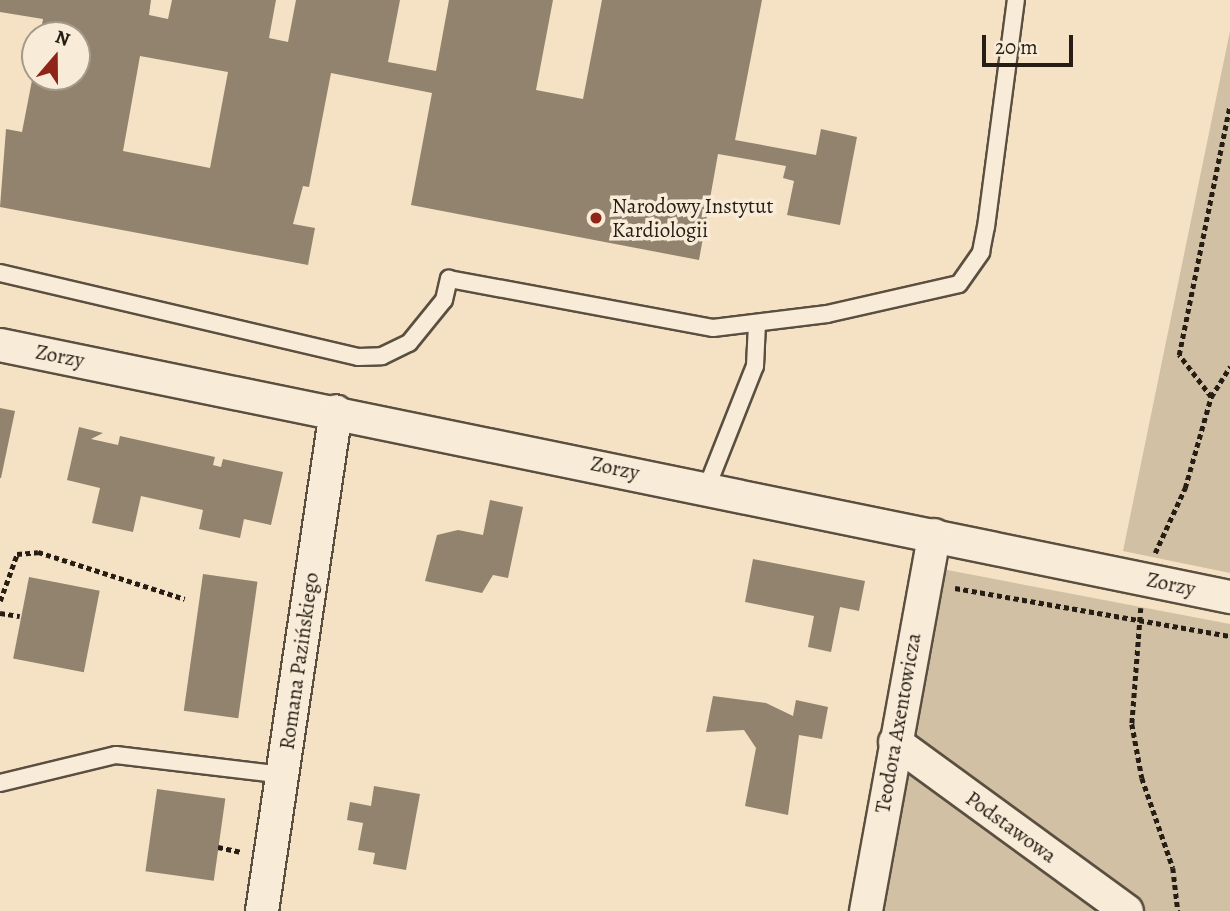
<!DOCTYPE html>
<meta charset="utf-8">
<style>
body{margin:0}
#map{position:relative;width:1230px;height:911px;overflow:hidden;background:#f5e1c3;font-family:Alegreya,serif}
div>[style]{position:absolute}
[style*='--x']{left:calc(var(--x)*1px);top:calc(var(--y)*1px);width:calc(var(--w)*1px);rotate:calc(var(--a)*1deg)}
.green>*{inset:0;background:#d2c0a5}
.building>*{inset:0;background:#92836f;transform-origin:0 0}
.path>*{height:4.5px;margin-top:-2.25px;transform-origin:0;background:repeating-linear-gradient(90deg,#261e15 0 5px,transparent 0 8.5px)}
.roads{filter:drop-shadow(2px 0 #5a4f40) drop-shadow(-2px 0 #5a4f40) drop-shadow(0 2px #5a4f40) drop-shadow(0 -2px #5a4f40)}
.lane>*{height:16px;margin:-8px;padding:0 8px;transform-origin:8px;border-radius:8px;background:#f8ecd8}
.street>*{height:32px;margin:-16px;padding:0 16px;transform-origin:16px;border-radius:16px;background:#f8ecd8}
.dots>*{width:19px;height:19px;translate:-50% -50%;box-sizing:border-box;border:4px solid #f8ecd8;border-radius:50%}
span{translate:-50% -50%;white-space:nowrap;text-align:center;line-height:1.15;-webkit-text-stroke:7px #f8ecd8;paint-order:stroke}
.poi-label{font-size:21px;color:#261e15}
.left{translate:0 -50%;text-align:left}
.street-label{font-size:21px;color:#261e15}
.north{position:absolute;left:21px;top:21px;width:70px;height:70px;box-sizing:border-box;background:#f8ecd8;border:2px solid #a49a8a;border-radius:50%;rotate:20deg;font-size:19px;font-weight:700;line-height:28px;text-align:center;color:#261e15}
.north::after{content:'';display:block;margin:auto;width:24px;height:32px;background:#8f2418;clip-path:polygon(50% 0,100% 100%,50% 72%,0 100%)}
.scale{position:absolute;left:982px;top:35px;width:91px;height:32px;box-sizing:border-box;border:4px solid #261e15;border-top:0;padding-left:9px;font-size:21px;line-height:24px;white-space:nowrap;color:#261e15;-webkit-text-stroke:5px #f8ecd8;paint-order:stroke}
</style>
<div id="map">
<div class="green">
<div style="clip-path:polygon(1230px 31px,1230px 573px,1123px 551px)"></div>
<div style="clip-path:polygon(942px 569px,1230px 624px,1230px 911px,1145px 911px,912px 737px)"></div>
<div style="clip-path:polygon(906px 770px,1107px 911px,882px 911px)"></div>
</div>
<div class="building">
<div style="clip-path:polygon(evenodd,0 0,151px 0,149px 15px,168px 19px,172px 0,276px 0,269px 38px,288px 42px,296px 0,400px 0,388px 62px,436px 71px,449px 0,553px 0,536px 90px,583px 99px,602px 0,762px 0,735px 140px,816px 155px,821px 129px,857px 137px,840px 225px,787px 215px,794px 181px,783px 178px,786px 166px,718px 154px,699px 260px,411px 205px,432px 93px,331px 73px,309px 187px,303px 186px,293px 224px,315px 228px,308px 265px,0 207px,6px 129px,22px 132px,34px 70px,35px 77px,77px 77px,77px 35px,40px 35px,43px 19px,0 12px,0 0,140px 56px,228px 72px,210px 168px,123px 151px,140px 56px)"></div>
<div style="clip-path:polygon(0 408px,15px 411px,1px 478px,0 478px)"></div>
<div style="clip-path:polygon(79px 427px,103px 433px,91px 439px,118px 445px,120px 436px,215px 457px,213px 465px,221px 467px,223px 459px,283px 472px,271px 525px,244px 519px,240px 538px,199px 529px,203px 510px,141px 496px,133px 532px,92px 523px,100px 488px,67px 480px)"></div>
<div style="clip-path:polygon(490px 500px,523px 507px,508px 578px,493px 575px,482px 593px,425px 581px,437px 535px,458px 530px,483px 535px)"></div>
<div style="clip-path:polygon(753px 559px,865px 581px,859px 611px,840px 607px,831px 652px,808px 647px,814px 616px,745px 602px)"></div>
<div style="left:203px;top:574px;width:55px;height:138px;rotate:8deg"></div>
<div style="left:29px;top:577px;width:72px;height:83px;rotate:11deg"></div>
<div style="clip-path:polygon(713px 696px,766px 703px,793px 716px,796px 700px,828px 707px,822px 739px,799px 735px,788px 815px,745px 806px,756px 748px,744px 730px,706px 732px)"></div>
<div style="clip-path:polygon(374px 786px,420px 794px,406px 870px,373px 864px,375px 853px,358px 850px,363px 823px,347px 820px,350px 802px,371px 806px)"></div>
<div style="left:157px;top:789px;width:69px;height:83px;rotate:8deg"></div>
</div>
<div class="path">
<div style="--x:1211;--y:397;--w:53;--a:-127.3"></div>
<div style="--x:1179;--y:355;--w:255;--a:-78.5"></div>
<div style="--x:1155;--y:553;--w:72;--a:-65.2"></div>
<div style="--x:1185;--y:488;--w:95;--a:-74.1"></div>
<div style="--x:1211;--y:397;--w:36;--a:-58"></div>
<div style="--x:955;--y:588;--w:279;--a:9.9"></div>
<div style="--x:0;--y:601;--w:50;--a:-70.1"></div>
<div style="--x:17;--y:554;--w:21;--a:-5"></div>
<div style="--x:38;--y:552;--w:154;--a:17.7"></div>
<div style="--x:1141;--y:608;--w:116;--a:94.4"></div>
<div style="--x:1132;--y:724;--w:55;--a:79.5"></div>
<div style="--x:1142;--y:778;--w:95;--a:71"></div>
<div style="--x:1173;--y:868;--w:43;--a:83.4"></div>
<div style="--x:0;--y:613;--w:20;--a:9"></div>
<div style="--x:218;--y:847;--w:24;--a:12"></div>
</div>
<div class="roads">
<div class="lane">
<div style="--x:0;--y:273;--w:368;--a:13.2"></div>
<div style="--x:358;--y:357;--w:24;--a:-2"></div>
<div style="--x:382;--y:356;--w:30;--a:-26"></div>
<div style="--x:409;--y:343;--w:55;--a:-50.9"></div>
<div style="--x:444;--y:300;--w:22;--a:-77"></div>
<div style="--x:449;--y:279;--w:269;--a:10.5"></div>
<div style="--x:713;--y:328;--w:115;--a:-7"></div>
<div style="--x:827;--y:314;--w:135;--a:-12.8"></div>
<div style="--x:959;--y:284;--w:39;--a:-55"></div>
<div style="--x:981;--y:252;--w:25;--a:-79"></div>
<div style="--x:986;--y:227;--w:229;--a:-82.5"></div>
<div style="--x:707;--y:487;--w:130;--a:-68.4"></div>
<div style="--x:755;--y:366;--w:42;--a:-87.3"></div>
<div style="--x:0;--y:783;--w:119;--a:-13.6"></div>
<div style="--x:116;--y:755;--w:168;--a:6.8"></div>
</div>
<div class="street">
<div style="--x:0;--y:345;--w:1256;--a:11.58"></div>
<div style="--x:895;--y:742;--w:287;--a:36.1"></div>
<div style="--x:262;--y:911;--w:505;--a:-81.58"></div>
<div style="--x:866;--y:911;--w:382;--a:-79.7"></div>
</div>
</div>
<div class="dots">
<div style="left:596px;top:218px;background:#8f2418"></div>
</div>
<div class="poi-label">
<span class="left" style="left:612px;top:218px">Narodowy Instytut<br>Kardiologii</span>
</div>
<div class="street-label">
<span style="left:60px;top:356px;rotate:11deg">Zorzy</span>
<span style="left:615px;top:468px;rotate:12deg">Zorzy</span>
<span style="left:1171px;top:584px;rotate:12deg">Zorzy</span>
<span style="left:299px;top:661px;rotate:-82deg">Romana Pazińskiego</span>
<span style="left:898px;top:723px;rotate:-80deg">Teodora Axentowicza</span>
<span style="left:1011px;top:827px;rotate:36deg">Podstawowa</span>
</div>
<div class="north">N</div>
<div class="scale">20 m</div>
</div>
